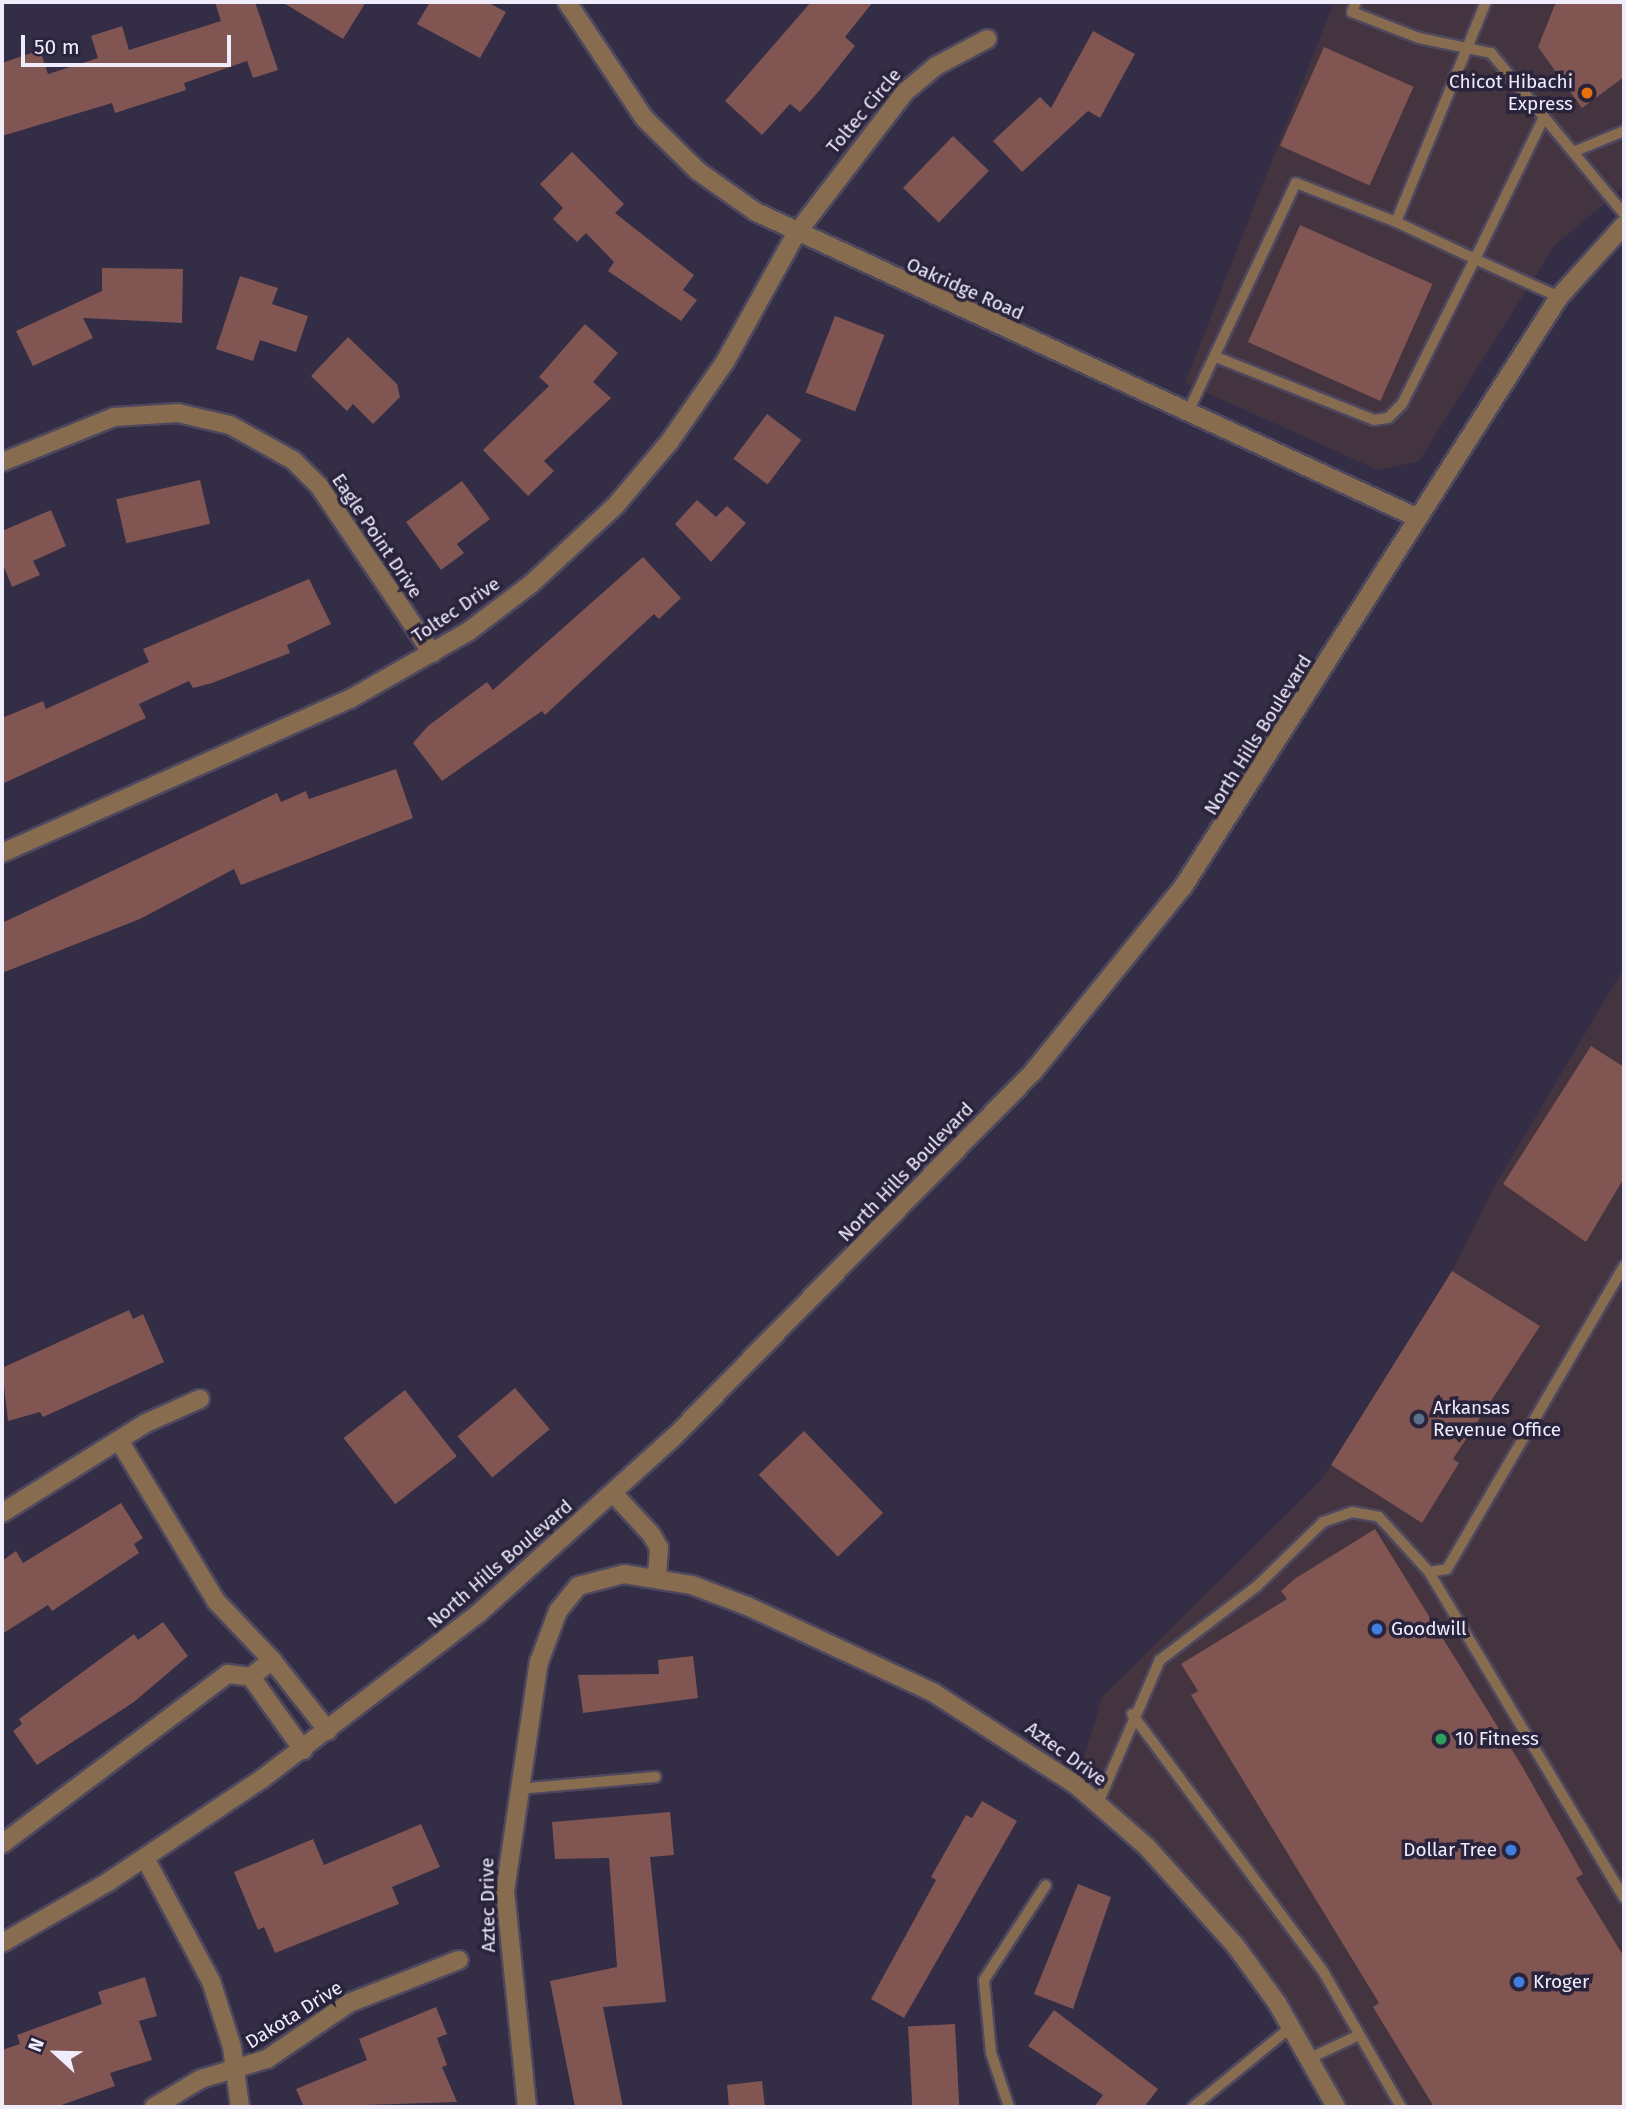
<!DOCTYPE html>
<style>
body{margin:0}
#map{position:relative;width:1626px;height:2109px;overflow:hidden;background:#342d46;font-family:"Fira Sans",sans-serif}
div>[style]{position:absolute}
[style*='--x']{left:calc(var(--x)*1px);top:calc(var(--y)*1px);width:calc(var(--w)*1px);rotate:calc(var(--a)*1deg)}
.commercial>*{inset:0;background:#44343f}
.building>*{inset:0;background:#805552;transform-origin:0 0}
.roads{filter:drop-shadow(2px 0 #4e485f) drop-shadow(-2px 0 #4e485f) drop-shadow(0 2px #4e485f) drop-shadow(0 -2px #4e485f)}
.service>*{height:10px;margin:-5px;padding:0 5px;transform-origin:5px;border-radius:5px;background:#876c50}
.minor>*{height:18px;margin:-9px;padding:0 9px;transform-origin:9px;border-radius:9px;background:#876c50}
.tertiary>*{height:18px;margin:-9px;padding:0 9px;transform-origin:9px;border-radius:9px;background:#876c50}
.dots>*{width:19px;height:19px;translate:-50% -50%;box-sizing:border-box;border:4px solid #2a233c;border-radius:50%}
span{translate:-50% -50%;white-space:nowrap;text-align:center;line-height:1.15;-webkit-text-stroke:7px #2a233c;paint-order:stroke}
.poi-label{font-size:19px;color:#efecfc}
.right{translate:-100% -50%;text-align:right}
.left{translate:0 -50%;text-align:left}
.street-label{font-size:19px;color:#efecfc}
.frame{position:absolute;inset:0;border:4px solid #efecfc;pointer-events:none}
.north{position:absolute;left:21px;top:2018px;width:70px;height:70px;-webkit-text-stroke:5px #2a233c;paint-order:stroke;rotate:292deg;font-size:19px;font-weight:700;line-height:28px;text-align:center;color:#efecfc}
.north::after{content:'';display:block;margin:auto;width:24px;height:32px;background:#efecfc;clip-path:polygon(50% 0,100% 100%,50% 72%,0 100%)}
.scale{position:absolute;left:21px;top:35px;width:210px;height:32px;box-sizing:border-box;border:4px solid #efecfc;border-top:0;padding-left:9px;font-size:21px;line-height:24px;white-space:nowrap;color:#efecfc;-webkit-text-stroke:5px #2a233c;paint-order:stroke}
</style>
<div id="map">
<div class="commercial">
<div style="clip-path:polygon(1334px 2px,1624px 2px,1624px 187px,1554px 246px,1419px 461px,1378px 470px,1185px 383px)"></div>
<div style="clip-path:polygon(1624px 968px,1624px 2107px,1332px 2107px,1235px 1945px,1076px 1785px,1102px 1697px,1322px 1479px,1452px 1271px,1495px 1185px)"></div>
</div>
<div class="building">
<div style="clip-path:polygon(215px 2px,255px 2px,278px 70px,253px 78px,247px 61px,184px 83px,186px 90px,115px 113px,112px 103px,2px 136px,2px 63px,40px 50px,48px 74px,98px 58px,91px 36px,122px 26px,129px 50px,221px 21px)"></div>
<div style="clip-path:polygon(282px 2px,366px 2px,343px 39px)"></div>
<div style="clip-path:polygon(430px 2px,487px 2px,506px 12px,480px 58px,417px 24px)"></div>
<div style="clip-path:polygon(811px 2px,873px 2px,845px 37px,855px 46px,819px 91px,800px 112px,790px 104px,762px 135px,725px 101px)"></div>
<div style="clip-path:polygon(1556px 2px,1624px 2px,1624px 77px,1582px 108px,1538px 47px)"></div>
<div style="clip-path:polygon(1093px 31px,1135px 54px,1100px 118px,1088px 111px,1022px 172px,993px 141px,1040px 97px,1051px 108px)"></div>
<div style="left:1324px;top:47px;width:98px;height:108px;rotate:24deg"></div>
<div style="left:953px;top:136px;width:50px;height:72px;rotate:44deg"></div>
<div style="clip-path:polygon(572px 152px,624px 204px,615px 213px,694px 275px,683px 290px,697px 300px,681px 321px,608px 271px,614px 262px,586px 233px,577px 242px,553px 219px,563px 208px,540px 184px)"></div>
<div style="left:1300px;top:225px;width:145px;height:128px;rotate:24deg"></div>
<div style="clip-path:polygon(102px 268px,183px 269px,182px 323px,83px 318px,93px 338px,33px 366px,16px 331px,102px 291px)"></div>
<div style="clip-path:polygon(240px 276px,278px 288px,272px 304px,308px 316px,296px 352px,260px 340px,253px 361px,216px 349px)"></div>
<div style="left:835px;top:316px;width:53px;height:82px;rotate:21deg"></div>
<div style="clip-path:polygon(585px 324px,618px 353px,593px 382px,611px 398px,544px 461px,554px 471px,528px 496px,483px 450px,549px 386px,539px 377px)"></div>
<div style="clip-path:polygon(348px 337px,397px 384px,400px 397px,373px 424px,353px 404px,347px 411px,311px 376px)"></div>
<div style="left:767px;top:414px;width:43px;height:56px;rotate:37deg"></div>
<div style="left:200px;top:480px;width:45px;height:86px;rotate:77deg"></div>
<div style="clip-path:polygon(462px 481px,490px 519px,457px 544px,464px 553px,441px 570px,406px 522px)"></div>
<div style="clip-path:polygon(697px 500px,716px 517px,727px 506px,746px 523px,711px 562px,675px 524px)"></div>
<div style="clip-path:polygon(51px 510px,66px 546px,33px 561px,40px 575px,12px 587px,2px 562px,2px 531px)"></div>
<div style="clip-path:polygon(643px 557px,681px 598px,659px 619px,654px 614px,545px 715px,542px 711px,442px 781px,413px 743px,428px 726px,487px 682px,493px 690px)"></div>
<div style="clip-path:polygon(309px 579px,331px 624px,287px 645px,290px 653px,212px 683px,193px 688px,189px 681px,139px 704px,146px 718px,2px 784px,2px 718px,43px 701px,46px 709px,149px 662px,143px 649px)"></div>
<div style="clip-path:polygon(396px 769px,413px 818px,241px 885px,234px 869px,140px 919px,2px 973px,2px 923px,277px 793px,281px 802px,306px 791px,309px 799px)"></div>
<div style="clip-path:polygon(1591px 1046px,1624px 1067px,1624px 1178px,1586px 1242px,1503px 1184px)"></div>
<div style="clip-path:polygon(1452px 1271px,1540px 1326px,1453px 1459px,1459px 1463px,1422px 1523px,1331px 1465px)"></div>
<div style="clip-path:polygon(129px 1310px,133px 1319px,143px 1314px,164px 1362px,43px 1417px,40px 1412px,8px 1421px,2px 1368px)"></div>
<div style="left:515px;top:1388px;width:54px;height:75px;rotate:50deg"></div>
<div style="left:405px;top:1390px;width:84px;height:78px;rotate:52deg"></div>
<div style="left:804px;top:1431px;width:114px;height:63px;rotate:46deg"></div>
<div style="clip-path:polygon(121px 1503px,143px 1538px,134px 1544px,139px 1553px,52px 1611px,48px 1605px,2px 1634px,2px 1561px,16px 1551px,23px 1563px)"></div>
<div style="clip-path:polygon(1375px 1529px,1522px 1766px,1583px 1874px,1576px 1878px,1624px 1957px,1624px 2107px,1434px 2107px,1373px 2007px,1379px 2003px,1191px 1695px,1198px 1691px,1181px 1664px,1287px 1599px,1281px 1591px,1296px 1578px)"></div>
<div style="clip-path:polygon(163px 1622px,188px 1656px,134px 1702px,37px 1765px,13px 1731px,22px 1724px,19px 1719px,134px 1634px,138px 1640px)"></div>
<div style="clip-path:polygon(693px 1656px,698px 1698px,583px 1713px,578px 1675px,659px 1674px,658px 1660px)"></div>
<div style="clip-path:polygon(982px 1801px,1017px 1821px,904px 2018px,871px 1999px,936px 1880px,931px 1877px,966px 1815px,972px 1818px)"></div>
<div style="clip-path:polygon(670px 1812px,674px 1855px,650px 1857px,666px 2002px,603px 2007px,623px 2107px,575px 2107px,550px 1981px,617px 1967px,609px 1858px,555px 1859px,552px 1822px)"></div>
<div style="clip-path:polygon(421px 1824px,440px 1867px,392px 1887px,399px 1904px,275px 1953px,264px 1927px,258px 1930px,234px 1872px,313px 1839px,324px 1865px)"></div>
<div style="clip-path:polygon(1078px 1884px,1111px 1897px,1073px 2009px,1034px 1994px)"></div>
<div style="clip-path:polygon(145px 1977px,157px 2016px,139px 2021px,152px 2060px,110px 2073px,115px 2086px,56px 2107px,2px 2107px,2px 2050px,20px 2044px,17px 2035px,102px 2004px,98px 1992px)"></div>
<div style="clip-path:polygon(436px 2007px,447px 2034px,437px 2038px,447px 2065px,442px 2067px,457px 2102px,304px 2107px,296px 2089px,367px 2060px,359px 2039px)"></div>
<div style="clip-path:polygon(1054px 2010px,1158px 2089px,1144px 2107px,1094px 2107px,1103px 2095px,1028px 2046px)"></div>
<div style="left:955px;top:2024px;width:83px;height:47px;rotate:87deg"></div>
<div style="clip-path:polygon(762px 2081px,765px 2107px,729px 2107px,727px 2085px)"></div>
</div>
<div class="roads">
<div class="service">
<div style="--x:1356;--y:2;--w:11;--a:112"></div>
<div style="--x:1352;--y:12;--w:72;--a:21.2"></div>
<div style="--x:1419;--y:38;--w:74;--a:11.8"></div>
<div style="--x:1491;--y:53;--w:209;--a:50.4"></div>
<div style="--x:1544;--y:117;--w:158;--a:115.9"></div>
<div style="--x:1475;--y:259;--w:92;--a:24.3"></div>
<div style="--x:1573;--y:152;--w:55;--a:-22.4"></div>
<div style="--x:1216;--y:357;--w:170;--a:21.7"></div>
<div style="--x:1374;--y:420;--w:14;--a:-8"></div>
<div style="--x:1388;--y:418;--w:20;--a:-45"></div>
<div style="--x:1402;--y:404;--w:162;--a:-63.3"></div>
<div style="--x:1475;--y:259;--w:87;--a:-154.9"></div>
<div style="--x:1188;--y:412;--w:253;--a:-64.8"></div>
<div style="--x:1296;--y:183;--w:107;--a:21.3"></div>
<div style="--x:1396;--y:222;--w:238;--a:-67.8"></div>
<div style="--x:1429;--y:1572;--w:380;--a:59.1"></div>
<div style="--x:1132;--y:1714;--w:322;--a:53.4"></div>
<div style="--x:1324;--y:1973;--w:155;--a:60.1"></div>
<div style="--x:517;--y:1789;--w:139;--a:-5"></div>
<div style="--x:1098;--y:1803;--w:156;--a:-66.6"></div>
<div style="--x:1160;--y:1660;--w:122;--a:-37.3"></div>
<div style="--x:1257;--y:1586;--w:92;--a:-44.1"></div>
<div style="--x:1323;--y:1522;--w:31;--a:-19"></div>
<div style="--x:1352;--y:1512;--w:27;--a:10"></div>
<div style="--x:1379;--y:1517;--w:74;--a:47.7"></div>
<div style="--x:1429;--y:1572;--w:18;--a:-9"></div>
<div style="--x:1447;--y:1569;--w:351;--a:-59.7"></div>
<div style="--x:1310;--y:2058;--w:52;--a:-25.1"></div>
<div style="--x:1009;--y:2107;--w:57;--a:-108.4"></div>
<div style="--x:991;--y:2053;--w:73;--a:-95.5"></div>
<div style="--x:984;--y:1980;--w:113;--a:-56.9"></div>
<div style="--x:1193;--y:2107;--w:127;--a:-39.2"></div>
</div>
<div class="minor">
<div style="--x:567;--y:2;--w:139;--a:56.4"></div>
<div style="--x:644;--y:118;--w:76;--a:44.5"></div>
<div style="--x:698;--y:171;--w:71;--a:35.3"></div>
<div style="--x:756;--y:212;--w:729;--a:24.81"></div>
<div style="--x:2;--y:462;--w:121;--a:-21.9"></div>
<div style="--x:114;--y:417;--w:64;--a:-3.6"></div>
<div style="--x:178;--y:413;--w:53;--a:13"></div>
<div style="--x:230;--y:425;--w:72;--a:29.1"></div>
<div style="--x:293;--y:460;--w:37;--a:45"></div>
<div style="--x:319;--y:486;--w:202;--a:55.9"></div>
<div style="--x:2;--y:853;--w:381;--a:-23.9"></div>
<div style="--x:350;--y:699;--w:137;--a:-29.7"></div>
<div style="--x:469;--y:631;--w:78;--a:-37.2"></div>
<div style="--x:531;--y:584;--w:116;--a:-42.9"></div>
<div style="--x:616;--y:505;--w:84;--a:-49.8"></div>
<div style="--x:670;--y:441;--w:96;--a:-55.2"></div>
<div style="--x:725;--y:362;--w:146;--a:-61"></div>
<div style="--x:796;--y:234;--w:179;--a:-52.5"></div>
<div style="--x:905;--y:92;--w:40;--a:-40"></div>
<div style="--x:936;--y:66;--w:58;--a:-27.9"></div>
<div style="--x:613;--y:1493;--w:56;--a:47.2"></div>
<div style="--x:651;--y:1534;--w:16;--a:60"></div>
<div style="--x:659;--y:1548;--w:29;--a:94"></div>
<div style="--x:2;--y:1513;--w:170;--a:-32"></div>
<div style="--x:146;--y:1423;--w:59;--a:-24"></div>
<div style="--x:272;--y:1660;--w:90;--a:51.7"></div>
<div style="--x:251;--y:1677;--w:90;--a:54.5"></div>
<div style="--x:2;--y:1844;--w:283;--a:-37"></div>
<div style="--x:228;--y:1674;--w:23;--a:7"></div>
<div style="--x:251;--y:1677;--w:27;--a:-39"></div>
<div style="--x:272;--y:1660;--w:81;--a:-133.5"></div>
<div style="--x:216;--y:1601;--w:188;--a:-121.1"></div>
<div style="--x:145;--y:1858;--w:140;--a:61.8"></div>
<div style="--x:211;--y:1981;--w:69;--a:72.3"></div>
<div style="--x:232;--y:2047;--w:61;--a:82.4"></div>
<div style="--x:154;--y:2107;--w:55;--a:-30.8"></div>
<div style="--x:201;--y:2079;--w:69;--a:-16.9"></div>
<div style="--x:267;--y:2059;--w:99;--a:-34.3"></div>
<div style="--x:349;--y:2003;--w:118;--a:-21.4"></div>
<div style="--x:527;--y:2107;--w:217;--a:-95.8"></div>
<div style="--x:505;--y:1891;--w:232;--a:-81.6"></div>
<div style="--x:539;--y:1662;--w:54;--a:-69.6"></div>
<div style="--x:558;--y:1611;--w:32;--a:-51"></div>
<div style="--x:578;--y:1586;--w:48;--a:-14.6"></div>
<div style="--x:624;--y:1574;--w:69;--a:9.2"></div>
<div style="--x:692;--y:1585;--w:59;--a:20.9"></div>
<div style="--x:747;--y:1606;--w:206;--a:24.9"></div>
<div style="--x:934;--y:1693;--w:169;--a:32.9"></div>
<div style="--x:1076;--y:1785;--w:94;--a:41.1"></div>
<div style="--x:1147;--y:1847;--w:132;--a:48.1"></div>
<div style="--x:1235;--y:1945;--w:72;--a:54.1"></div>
<div style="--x:1277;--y:2003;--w:120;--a:60.4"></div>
</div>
<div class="tertiary">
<div style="--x:2;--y:1943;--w:122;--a:-29.9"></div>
<div style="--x:108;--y:1882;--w:185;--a:-33.8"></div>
<div style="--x:262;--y:1779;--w:273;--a:-37.4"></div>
<div style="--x:479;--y:1613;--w:263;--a:-42.1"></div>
<div style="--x:674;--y:1437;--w:512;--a:-45.47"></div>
<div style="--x:1033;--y:1072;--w:238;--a:-51"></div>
<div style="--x:1183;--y:887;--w:700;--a:-57.49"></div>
<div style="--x:1559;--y:297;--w:97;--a:-47.9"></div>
</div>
</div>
<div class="dots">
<div style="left:1587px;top:93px;background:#e8710a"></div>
<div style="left:1419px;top:1419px;background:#5c6f8a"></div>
<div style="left:1377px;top:1629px;background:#3f7fe0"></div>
<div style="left:1441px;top:1739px;background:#2e9e5b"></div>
<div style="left:1511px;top:1850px;background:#3f7fe0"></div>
<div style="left:1519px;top:1982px;background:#3f7fe0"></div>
</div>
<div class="poi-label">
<span class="right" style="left:1573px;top:93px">Chicot Hibachi<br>Express</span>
<span class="left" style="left:1433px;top:1419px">Arkansas<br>Revenue Office</span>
<span class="left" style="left:1391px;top:1629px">Goodwill</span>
<span class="left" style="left:1455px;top:1739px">10 Fitness</span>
<span class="right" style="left:1497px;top:1850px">Dollar Tree</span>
<span class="left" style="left:1533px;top:1982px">Kroger</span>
</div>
<div class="street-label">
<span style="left:864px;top:111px;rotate:-50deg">Toltec Circle</span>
<span style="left:965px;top:289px;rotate:24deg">Oakridge Road</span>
<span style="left:377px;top:536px;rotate:56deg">Eagle Point Drive</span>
<span style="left:456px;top:610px;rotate:-34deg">Toltec Drive</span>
<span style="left:1258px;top:735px;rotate:-58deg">North Hills Boulevard</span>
<span style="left:906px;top:1172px;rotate:-46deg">North Hills Boulevard</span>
<span style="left:500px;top:1564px;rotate:-41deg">North Hills Boulevard</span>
<span style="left:1066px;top:1754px;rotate:36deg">Aztec Drive</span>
<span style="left:488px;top:1905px;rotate:-91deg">Aztec Drive</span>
<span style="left:294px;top:2015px;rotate:-32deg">Dakota Drive</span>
</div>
<div class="frame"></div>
<div class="north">N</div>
<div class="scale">50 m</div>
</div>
